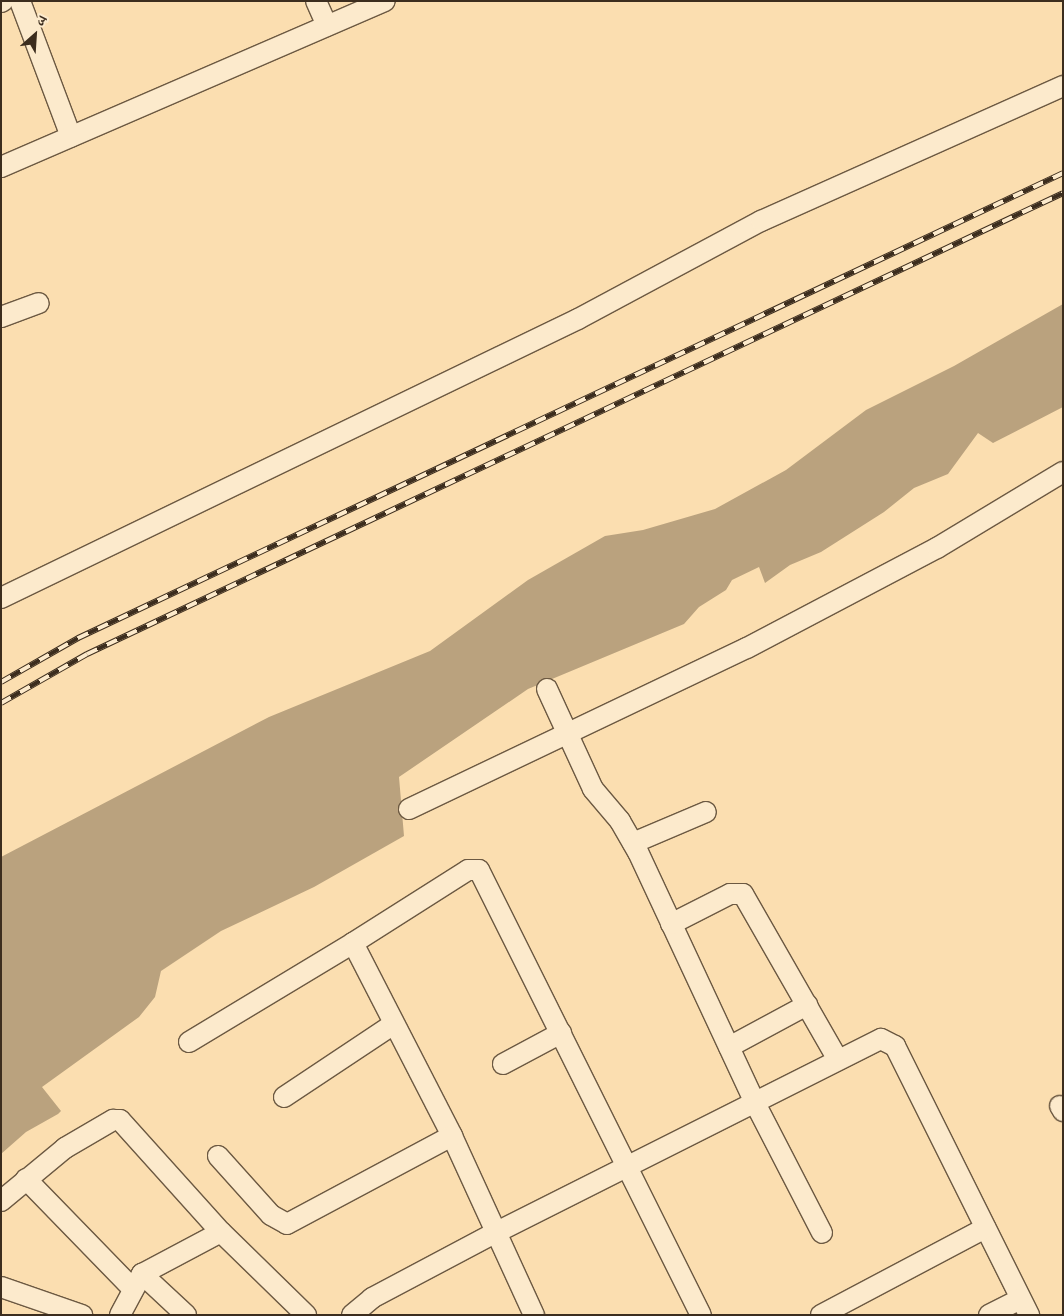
<!DOCTYPE html>
<meta charset="utf-8">
<style>
body{margin:0}
#map{position:relative;width:1064px;height:1316px;overflow:hidden;background:#fbdeb0;font-family:"IM FELL Double Pica","Noto Serif Devanagari",serif}
div>[style]{position:absolute}
[style*='--x']{left:calc(var(--x)*1px);top:calc(var(--y)*1px);width:calc(var(--w)*1px);rotate:calc(var(--a)*1deg)}
.water>*{inset:0;background:#baa27e}
.roads{filter:drop-shadow(1px 0 #6c5942) drop-shadow(-1px 0 #6c5942) drop-shadow(0 1px #6c5942) drop-shadow(0 -1px #6c5942)}
.street>*{height:20px;margin:-10px;padding:0 10px;transform-origin:10px;border-radius:10px;background:#fceacc}
.rail>*{height:5.5px;margin-top:-2.75px;transform-origin:0;background:repeating-linear-gradient(90deg,#fceacc 0 11px,#3c2d1e 0 22px);box-sizing:border-box;border-block:1px solid #3c2d1e}
span{translate:-50% -50%;white-space:nowrap;text-align:center;line-height:1.15;-webkit-text-stroke:4px #fceacc;paint-order:stroke}
.frame{position:absolute;inset:0;border:2px solid #3c2d1e;pointer-events:none}
.north{position:absolute;left:10px;top:10px;width:50px;height:50px;-webkit-text-stroke:4px #fceacc;paint-order:stroke;rotate:26deg;font-size:14px;font-weight:700;line-height:20px;text-align:center;color:#3c2d1e}
.north::after{content:'';display:block;margin:auto;width:18px;height:22px;background:#3c2d1e;clip-path:polygon(50% 0,100% 100%,50% 72%,0 100%)}
</style>
<div id="map">
<div class="water">
<div style="clip-path:polygon(1063px 304px,1063px 407px,993px 443px,978px 433px,948px 474px,914px 488px,884px 512px,821px 552px,790px 565px,765px 583px,759px 567px,732px 580px,726px 590px,699px 607px,684px 624px,528px 689px,399px 777px,404px 836px,314px 887px,221px 931px,161px 971px,155px 997px,139px 1017px,42px 1087px,61px 1111px,58px 1114px,26px 1132px,1px 1154px,1px 857px,269px 717px,430px 651px,528px 580px,605px 536px,643px 530px,715px 509px,786px 470px,866px 410px,954px 366px)"></div>
</div>
<div class="roads">
<div class="street">
<div style="--x:20;--y:1;--w:145;--a:69.4"></div>
<div style="--x:316;--y:1;--w:27;--a:66"></div>
<div style="--x:1;--y:2;--w:2;--a:-27"></div>
<div style="--x:1;--y:167;--w:418;--a:-23.4"></div>
<div style="--x:1;--y:317;--w:40;--a:-20.2"></div>
<div style="--x:1;--y:598;--w:641;--a:-25.81"></div>
<div style="--x:578;--y:319;--w:208;--a:-28.2"></div>
<div style="--x:761;--y:221;--w:331;--a:-24.1"></div>
<div style="--x:547;--y:689;--w:110;--a:65.3"></div>
<div style="--x:593;--y:789;--w:42;--a:49.8"></div>
<div style="--x:620;--y:821;--w:36;--a:60"></div>
<div style="--x:638;--y:852;--w:277;--a:65"></div>
<div style="--x:755;--y:1103;--w:146;--a:62.7"></div>
<div style="--x:409;--y:809;--w:374;--a:-25.5"></div>
<div style="--x:747;--y:648;--w:215;--a:-27.8"></div>
<div style="--x:937;--y:548;--w:147;--a:-31.1"></div>
<div style="--x:633;--y:843;--w:79;--a:-23"></div>
<div style="--x:671;--y:924;--w:66;--a:-27"></div>
<div style="--x:730;--y:894;--w:13;--a:0"></div>
<div style="--x:743;--y:894;--w:191;--a:60.2"></div>
<div style="--x:353;--y:943;--w:217;--a:62.8"></div>
<div style="--x:452;--y:1136;--w:197;--a:65.4"></div>
<div style="--x:189;--y:1042;--w:192;--a:-31.1"></div>
<div style="--x:353;--y:943;--w:136;--a:-32.4"></div>
<div style="--x:468;--y:870;--w:11;--a:0"></div>
<div style="--x:479;--y:870;--w:497;--a:63.5"></div>
<div style="--x:729;--y:1047;--w:89;--a:-28.3"></div>
<div style="--x:503;--y:1064;--w:66;--a:-28.1"></div>
<div style="--x:284;--y:1097;--w:132;--a:-33.6"></div>
<div style="--x:1060;--y:1106;--w:6;--a:59"></div>
<div style="--x:218;--y:1156;--w:79;--a:48.1"></div>
<div style="--x:271;--y:1215;--w:18;--a:29"></div>
<div style="--x:287;--y:1224;--w:187;--a:-28.1"></div>
<div style="--x:26;--y:1179;--w:152;--a:45.8"></div>
<div style="--x:1;--y:1201;--w:83;--a:-39.6"></div>
<div style="--x:65;--y:1148;--w:56;--a:-30.3"></div>
<div style="--x:113;--y:1120;--w:7;--a:0"></div>
<div style="--x:120;--y:1120;--w:151;--a:48"></div>
<div style="--x:221;--y:1232;--w:119;--a:44.3"></div>
<div style="--x:142;--y:1274;--w:60;--a:43"></div>
<div style="--x:1;--y:1287;--w:86;--a:19.1"></div>
<div style="--x:120;--y:1315;--w:47;--a:-61.8"></div>
<div style="--x:142;--y:1274;--w:89;--a:-28"></div>
<div style="--x:352;--y:1315;--w:26;--a:-40"></div>
<div style="--x:372;--y:1298;--w:139;--a:-27.9"></div>
<div style="--x:495;--y:1233;--w:432;--a:-26.7"></div>
<div style="--x:881;--y:1039;--w:16;--a:27"></div>
<div style="--x:895;--y:1046;--w:301;--a:63.5"></div>
<div style="--x:821;--y:1315;--w:186;--a:-27.9"></div>
<div style="--x:989;--y:1315;--w:35;--a:-27"></div>
</div>
</div>
<div class="rail">
<div style="--x:1;--y:682;--w:89;--a:-29.7"></div>
<div style="--x:78;--y:638;--w:1089;--a:-25.27"></div>
<div style="--x:1;--y:703;--w:99;--a:-29.7"></div>
<div style="--x:87;--y:654;--w:1079;--a:-25.28"></div>
</div>
<div class="frame"></div>
<div class="north">उ</div>
</div>
